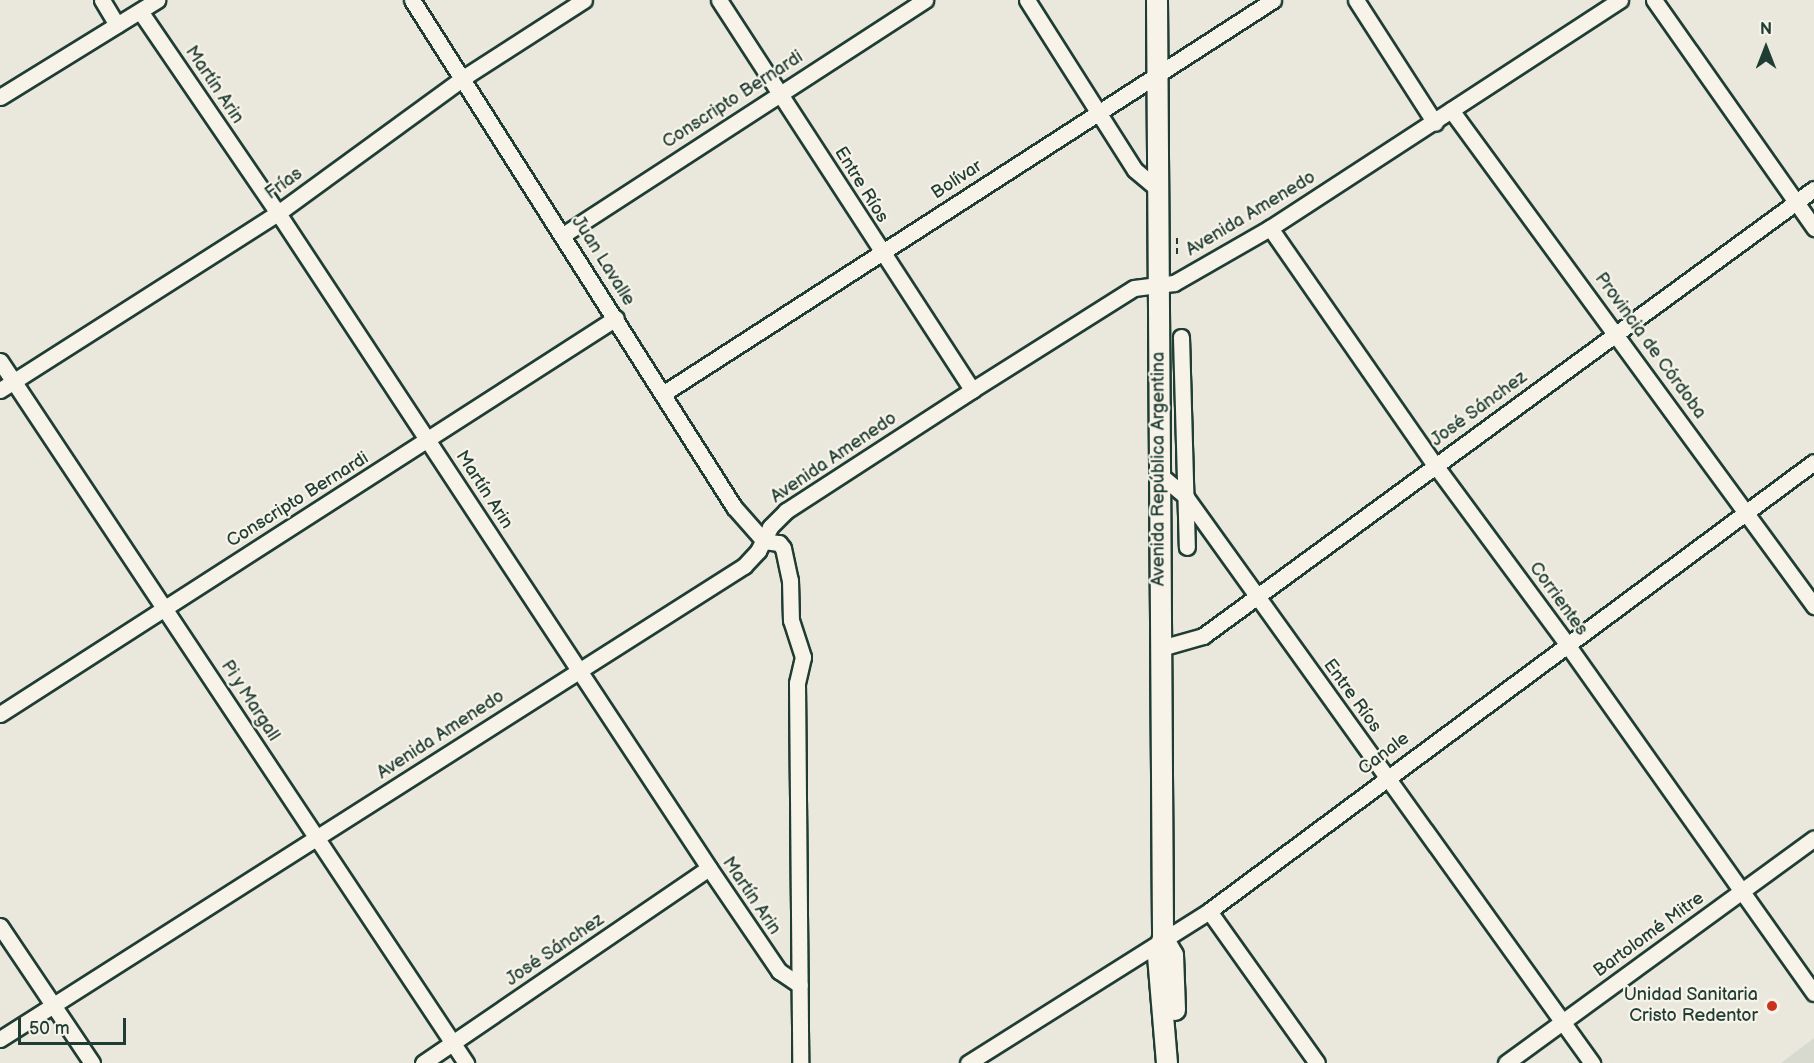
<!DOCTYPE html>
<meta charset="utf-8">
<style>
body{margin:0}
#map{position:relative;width:1814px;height:1063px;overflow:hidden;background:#eae8dd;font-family:"Balsamiq Sans",sans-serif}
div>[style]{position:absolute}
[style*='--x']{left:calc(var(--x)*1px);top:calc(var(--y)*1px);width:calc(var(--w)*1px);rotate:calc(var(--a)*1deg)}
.built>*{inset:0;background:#d9dacf}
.path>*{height:2px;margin-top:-1px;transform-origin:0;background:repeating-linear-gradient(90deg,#1f3d34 0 6px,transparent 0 10.5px)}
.roads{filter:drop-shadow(2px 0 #1f3d34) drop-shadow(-2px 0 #1f3d34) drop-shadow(0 2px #1f3d34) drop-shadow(0 -2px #1f3d34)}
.minor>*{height:15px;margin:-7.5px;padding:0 7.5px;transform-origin:7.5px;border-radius:7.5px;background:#f7f3e8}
.major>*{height:20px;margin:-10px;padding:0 10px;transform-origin:10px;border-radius:10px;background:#f7f3e8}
.dots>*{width:16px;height:16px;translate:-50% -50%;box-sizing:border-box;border:3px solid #f7f3e8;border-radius:50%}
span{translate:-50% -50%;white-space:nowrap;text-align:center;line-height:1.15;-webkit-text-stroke:4.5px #f7f3e8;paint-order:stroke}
.street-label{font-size:18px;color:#1f3d34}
.poi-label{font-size:18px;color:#1f3d34}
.right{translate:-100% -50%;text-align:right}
.north{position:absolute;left:1736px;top:18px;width:60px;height:60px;-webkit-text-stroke:4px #f7f3e8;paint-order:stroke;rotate:0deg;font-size:16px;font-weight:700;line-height:24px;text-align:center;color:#1f3d34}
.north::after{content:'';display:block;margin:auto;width:21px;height:27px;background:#1f3d34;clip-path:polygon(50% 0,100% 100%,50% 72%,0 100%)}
.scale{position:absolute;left:18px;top:1018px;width:108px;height:27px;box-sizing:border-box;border:3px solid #1f3d34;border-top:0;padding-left:8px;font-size:18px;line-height:21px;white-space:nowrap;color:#1f3d34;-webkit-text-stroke:4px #f7f3e8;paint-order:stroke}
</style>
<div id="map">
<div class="built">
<div style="clip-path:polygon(1814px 1038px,1814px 1063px,1781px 1063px)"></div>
</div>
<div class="path">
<div style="--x:1177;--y:254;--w:21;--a:-90"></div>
</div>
<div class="roads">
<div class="minor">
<div style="--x:102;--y:0;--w:29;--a:59"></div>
<div style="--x:412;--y:0;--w:601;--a:57.58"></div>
<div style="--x:734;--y:507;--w:45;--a:48.6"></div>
<div style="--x:764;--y:541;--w:15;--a:8"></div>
<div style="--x:779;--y:543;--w:6;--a:51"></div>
<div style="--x:783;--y:548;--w:33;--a:78"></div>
<div style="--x:790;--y:580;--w:40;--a:88.6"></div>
<div style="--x:791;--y:620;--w:39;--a:72"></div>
<div style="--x:803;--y:657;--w:27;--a:103"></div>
<div style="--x:797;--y:683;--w:380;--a:89.5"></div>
<div style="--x:719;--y:0;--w:465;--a:57"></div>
<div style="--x:1027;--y:0;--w:201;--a:57.6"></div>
<div style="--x:1135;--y:170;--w:30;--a:40"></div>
<div style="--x:1356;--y:0;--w:146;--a:57.3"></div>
<div style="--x:1654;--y:0;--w:279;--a:54.9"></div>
<div style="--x:140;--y:11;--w:245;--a:55.7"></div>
<div style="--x:278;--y:213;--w:784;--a:56.65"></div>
<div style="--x:709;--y:868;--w:125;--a:55.8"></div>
<div style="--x:779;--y:971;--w:25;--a:34"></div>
<div style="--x:0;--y:97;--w:185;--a:-31.7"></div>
<div style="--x:1451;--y:110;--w:615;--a:53.8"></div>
<div style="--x:1270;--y:228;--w:289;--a:55.2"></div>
<div style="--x:1435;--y:465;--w:221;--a:53.6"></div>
<div style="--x:1566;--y:643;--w:429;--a:54.7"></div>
<div style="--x:563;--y:235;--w:432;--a:-33"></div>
<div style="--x:1181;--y:337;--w:210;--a:88.4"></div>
<div style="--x:0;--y:361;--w:843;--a:56.42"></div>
<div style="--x:0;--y:390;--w:330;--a:-32.5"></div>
<div style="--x:278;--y:213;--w:229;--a:-36.1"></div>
<div style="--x:463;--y:78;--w:144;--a:-32.8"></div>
<div style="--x:664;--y:393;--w:725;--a:-32.83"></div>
<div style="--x:1159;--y:474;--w:35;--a:40"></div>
<div style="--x:1186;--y:497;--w:697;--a:54.35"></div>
<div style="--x:1161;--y:648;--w:44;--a:-15.9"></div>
<div style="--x:1203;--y:636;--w:757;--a:-36.19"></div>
<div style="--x:0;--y:714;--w:732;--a:-32.74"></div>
<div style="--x:1209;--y:911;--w:186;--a:54.6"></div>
<div style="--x:0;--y:926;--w:165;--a:56.1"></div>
<div style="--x:0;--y:1039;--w:882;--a:-32.45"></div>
<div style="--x:744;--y:566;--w:21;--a:-47"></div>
<div style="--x:758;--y:551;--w:27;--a:-63"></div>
<div style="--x:770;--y:527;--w:23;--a:-45"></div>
<div style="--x:786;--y:511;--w:222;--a:-33"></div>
<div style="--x:972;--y:390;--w:191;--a:-32.2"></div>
<div style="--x:1134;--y:288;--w:40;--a:-7.1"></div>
<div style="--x:1174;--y:283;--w:111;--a:-29.8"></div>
<div style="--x:1270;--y:228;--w:418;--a:-33.1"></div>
<div style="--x:423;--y:1063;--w:346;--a:-34.3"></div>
<div style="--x:968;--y:1063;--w:285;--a:-32.2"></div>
<div style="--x:1209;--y:911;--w:753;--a:-36.58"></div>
<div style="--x:1506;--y:1063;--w:381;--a:-36.1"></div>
</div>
<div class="major">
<div style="--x:1157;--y:0;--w:938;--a:89.63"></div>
<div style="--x:1163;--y:938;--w:19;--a:106"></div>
<div style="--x:1158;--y:956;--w:107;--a:85.2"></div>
<div style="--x:1163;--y:938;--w:20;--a:60"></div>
<div style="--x:1173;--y:955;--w:55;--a:87.9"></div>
</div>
</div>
<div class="dots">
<div style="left:1772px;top:1006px;background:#c8321e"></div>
</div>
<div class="street-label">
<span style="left:214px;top:85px;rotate:56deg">Martín Arin</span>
<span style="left:733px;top:100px;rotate:-33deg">Conscripto Bernardi</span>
<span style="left:957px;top:180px;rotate:-33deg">Bolívar</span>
<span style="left:284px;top:184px;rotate:-36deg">Frías</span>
<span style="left:861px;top:185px;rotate:58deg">Entre Ríos</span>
<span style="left:1251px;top:214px;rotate:-31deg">Avenida Amenedo</span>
<span style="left:603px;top:261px;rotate:58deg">Juan Lavalle</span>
<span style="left:1650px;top:346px;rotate:54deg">Provincia de Córdoba</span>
<span style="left:1479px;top:409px;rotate:-36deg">José Sánchez</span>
<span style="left:834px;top:458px;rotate:-34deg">Avenida Amenedo</span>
<span style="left:1159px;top:469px;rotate:-90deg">Avenida República Argentina</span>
<span style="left:484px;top:490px;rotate:57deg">Martín Arin</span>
<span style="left:298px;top:500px;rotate:-32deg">Conscripto Bernardi</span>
<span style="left:1558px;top:599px;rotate:54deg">Corrientes</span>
<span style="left:1352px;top:696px;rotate:54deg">Entre Ríos</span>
<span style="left:250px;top:701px;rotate:57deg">Pi y Margall</span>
<span style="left:441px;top:735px;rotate:-33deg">Avenida Amenedo</span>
<span style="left:1384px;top:754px;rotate:-37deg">Canale</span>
<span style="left:751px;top:896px;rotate:56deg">Martín Arin</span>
<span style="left:1649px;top:935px;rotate:-36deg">Bartolomé Mitre</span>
<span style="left:555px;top:950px;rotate:-34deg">José Sánchez</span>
</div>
<div class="poi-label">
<span class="right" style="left:1758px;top:1006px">Unidad Sanitaria<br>Cristo Redentor</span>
</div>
<div class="north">N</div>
<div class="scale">50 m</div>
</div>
